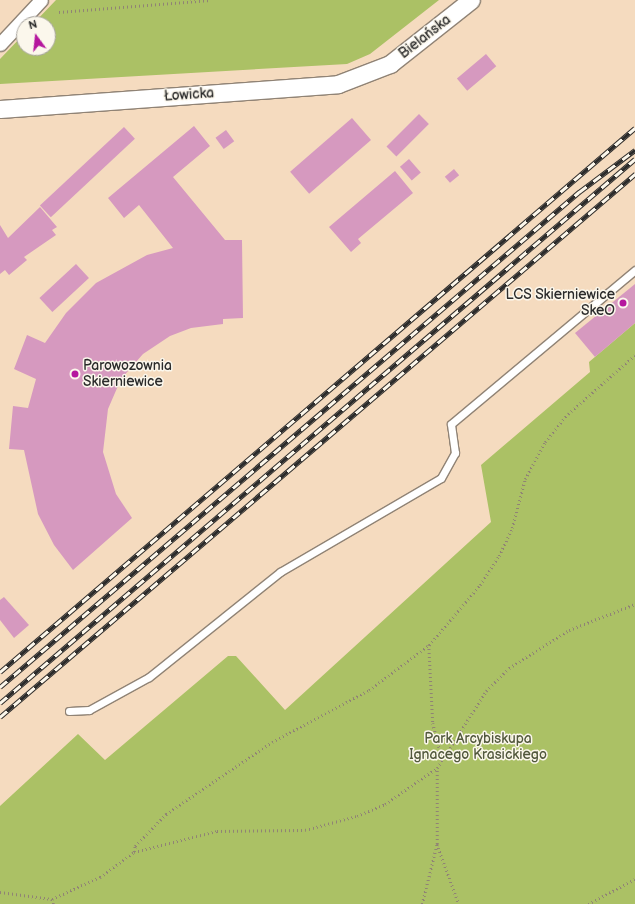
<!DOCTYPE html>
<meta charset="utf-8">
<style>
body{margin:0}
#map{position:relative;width:635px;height:904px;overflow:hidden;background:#f5dbbf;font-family:"Balsamiq Sans",sans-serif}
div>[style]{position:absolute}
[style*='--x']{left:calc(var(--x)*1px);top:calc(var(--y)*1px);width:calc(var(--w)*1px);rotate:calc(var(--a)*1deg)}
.green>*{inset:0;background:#abc165}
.building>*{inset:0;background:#d699bf;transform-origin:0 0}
.path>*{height:2.5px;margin-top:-1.25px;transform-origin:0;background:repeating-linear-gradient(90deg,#908375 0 1px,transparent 0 4px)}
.roads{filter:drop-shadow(1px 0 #908375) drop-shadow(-1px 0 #908375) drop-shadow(0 1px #908375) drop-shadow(0 -1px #908375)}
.service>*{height:7px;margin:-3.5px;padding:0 3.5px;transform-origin:3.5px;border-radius:3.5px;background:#fff}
.minor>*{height:13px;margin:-6.5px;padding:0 6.5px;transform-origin:6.5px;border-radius:6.5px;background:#fff}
.tertiary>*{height:17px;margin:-8.5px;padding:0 8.5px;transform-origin:8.5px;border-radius:8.5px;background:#fff}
.rail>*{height:4.5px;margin-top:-2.25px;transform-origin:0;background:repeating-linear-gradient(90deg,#fbf7ec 0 9px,#2b2b2b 0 18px);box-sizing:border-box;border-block:1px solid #2b2b2b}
.dots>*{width:11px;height:11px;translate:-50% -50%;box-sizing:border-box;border:2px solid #fbf7ec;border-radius:50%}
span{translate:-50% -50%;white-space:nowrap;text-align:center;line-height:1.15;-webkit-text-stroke:3px #fbf7ec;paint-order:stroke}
.street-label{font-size:14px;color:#2b2b2b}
.poi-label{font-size:14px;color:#2b2b2b}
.right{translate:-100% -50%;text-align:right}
.left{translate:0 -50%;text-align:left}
.park-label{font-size:14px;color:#51583c}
.north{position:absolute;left:16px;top:16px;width:40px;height:40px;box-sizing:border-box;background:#fbf7ec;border:1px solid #a8a59f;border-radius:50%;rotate:345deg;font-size:11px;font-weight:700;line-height:16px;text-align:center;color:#2b2b2b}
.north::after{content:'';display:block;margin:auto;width:14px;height:18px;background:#b5179e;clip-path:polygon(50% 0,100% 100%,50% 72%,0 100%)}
</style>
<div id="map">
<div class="green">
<div style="clip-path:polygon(56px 0,439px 0,370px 54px,347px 64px,0 84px,0 59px,24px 34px,24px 48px,48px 48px,48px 24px,33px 24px)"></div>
<div style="clip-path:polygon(635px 323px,635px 904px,0 904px,0 806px,78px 734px,105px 760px,228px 656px,236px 656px,285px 710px,491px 522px,481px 465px,590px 372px,589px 362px)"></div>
</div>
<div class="building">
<div style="left:486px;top:54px;width:16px;height:38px;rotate:50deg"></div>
<div style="left:419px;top:114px;width:14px;height:46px;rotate:45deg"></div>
<div style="left:352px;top:118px;width:29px;height:82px;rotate:49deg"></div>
<div style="clip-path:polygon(194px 126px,210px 146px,173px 177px,225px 240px,242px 240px,243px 318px,223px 319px,223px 324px,191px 328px,170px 336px,143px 354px,121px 379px,108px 409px,103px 452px,116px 494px,132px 518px,73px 570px,54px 545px,38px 514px,24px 450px,9px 449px,13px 406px,28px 408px,36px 379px,14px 369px,27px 335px,45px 343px,66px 313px,96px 283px,147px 255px,173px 248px,139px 205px,124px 218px,108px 198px)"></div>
<div style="left:124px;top:127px;width:16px;height:115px;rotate:47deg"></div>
<div style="left:226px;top:130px;width:14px;height:13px;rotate:54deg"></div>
<div style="left:409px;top:159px;width:18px;height:12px;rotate:49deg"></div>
<div style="left:454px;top:169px;width:8px;height:12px;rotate:50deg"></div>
<div style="clip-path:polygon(395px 171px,413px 193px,358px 239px,361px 243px,351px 252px,329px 227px)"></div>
<div style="clip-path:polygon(40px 207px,57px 227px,52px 230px,56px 235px,24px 257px,27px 260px,9px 275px,5px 270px,0 274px,0 225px,8px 238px)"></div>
<div style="left:76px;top:264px;width:19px;height:50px;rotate:47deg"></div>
<div style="clip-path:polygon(635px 284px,635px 323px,595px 357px,575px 333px)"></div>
<div style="clip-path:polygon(4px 597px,29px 625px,14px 638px,0 620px,0 600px)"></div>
</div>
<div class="path">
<div style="--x:59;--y:12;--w:152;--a:-4.5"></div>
<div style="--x:429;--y:645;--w:78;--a:87.1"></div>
<div style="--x:433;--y:723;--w:36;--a:76"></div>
<div style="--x:437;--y:844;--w:64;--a:69.9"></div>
<div style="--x:134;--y:852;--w:6;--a:-81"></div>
<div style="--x:135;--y:846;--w:45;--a:-45.9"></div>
<div style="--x:166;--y:814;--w:128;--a:-34.2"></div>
<div style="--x:272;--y:742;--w:110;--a:-28.2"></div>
<div style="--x:369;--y:690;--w:75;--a:-36.9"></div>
<div style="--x:429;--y:645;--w:79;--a:-49.6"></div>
<div style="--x:480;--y:585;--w:35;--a:-57"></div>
<div style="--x:499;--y:556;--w:31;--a:-65"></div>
<div style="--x:512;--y:528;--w:51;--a:-75.1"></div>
<div style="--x:525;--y:479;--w:42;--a:-61.6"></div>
<div style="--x:545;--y:442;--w:36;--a:-51"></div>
<div style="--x:568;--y:414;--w:89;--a:-41.4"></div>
<div style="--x:0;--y:892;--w:52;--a:7.7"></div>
<div style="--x:52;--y:899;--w:53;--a:-24.6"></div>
<div style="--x:100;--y:877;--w:42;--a:-36.3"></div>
<div style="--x:134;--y:852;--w:86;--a:-14.2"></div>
<div style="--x:217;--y:831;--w:88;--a:-0.7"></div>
<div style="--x:305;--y:830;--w:54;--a:-15.1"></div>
<div style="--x:357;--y:816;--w:30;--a:-23"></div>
<div style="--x:385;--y:804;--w:63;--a:-34.7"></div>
<div style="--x:437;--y:768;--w:91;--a:-57.5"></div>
<div style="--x:486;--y:691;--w:33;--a:-45"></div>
<div style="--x:509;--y:668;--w:71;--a:-32.3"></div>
<div style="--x:569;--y:630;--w:71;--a:-21.5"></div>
<div style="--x:52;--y:899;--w:5;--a:68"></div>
<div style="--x:422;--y:904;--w:62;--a:-76"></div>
<div style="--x:437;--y:844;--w:75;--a:-90"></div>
<div style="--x:588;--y:904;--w:53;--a:-28"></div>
</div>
<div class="roads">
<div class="service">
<div style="--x:69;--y:711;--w:20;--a:-3"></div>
<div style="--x:89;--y:710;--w:68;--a:-28.8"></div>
<div style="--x:149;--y:677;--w:168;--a:-38.7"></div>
<div style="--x:280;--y:572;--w:186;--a:-30.3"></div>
<div style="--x:441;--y:478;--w:29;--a:-61"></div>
<div style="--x:455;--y:453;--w:29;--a:-98"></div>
<div style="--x:451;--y:424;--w:240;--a:-39.9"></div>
</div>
<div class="minor">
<div style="--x:0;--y:44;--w:60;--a:-47"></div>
</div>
<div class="tertiary">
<div style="--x:0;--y:109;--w:339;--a:-4.2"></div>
<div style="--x:338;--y:84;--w:56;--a:-21"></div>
<div style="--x:390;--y:64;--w:103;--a:-38.3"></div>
</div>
</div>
<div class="rail">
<div style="--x:0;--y:672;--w:836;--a:-40.59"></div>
<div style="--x:0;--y:687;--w:762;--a:-40.53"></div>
<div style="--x:579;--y:192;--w:70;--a:-36.9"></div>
<div style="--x:0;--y:703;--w:836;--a:-40.59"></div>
<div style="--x:0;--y:717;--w:836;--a:-40.53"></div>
</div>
<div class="dots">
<div style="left:623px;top:303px;background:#b5179e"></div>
<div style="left:75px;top:374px;background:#b5179e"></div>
</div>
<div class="street-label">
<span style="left:425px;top:37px;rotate:-38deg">Bielańska</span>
<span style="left:189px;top:95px;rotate:-4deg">Łowicka</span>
</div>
<div class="poi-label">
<span class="right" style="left:615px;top:303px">LCS Skierniewice<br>SkeO</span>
<span class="left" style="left:83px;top:374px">Parowozownia<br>Skierniewice</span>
</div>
<div class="park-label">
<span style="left:478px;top:747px">Park Arcybiskupa<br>Ignacego Krasickiego</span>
</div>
<div class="north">N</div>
</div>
